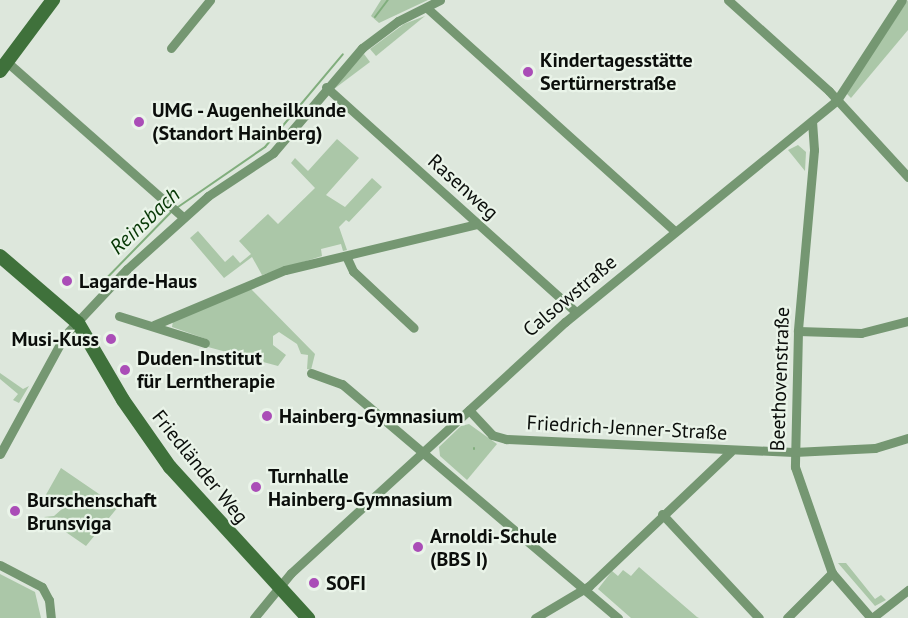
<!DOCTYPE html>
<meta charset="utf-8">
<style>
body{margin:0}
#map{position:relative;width:908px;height:618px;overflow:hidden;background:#dde7dc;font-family:"PT Sans",sans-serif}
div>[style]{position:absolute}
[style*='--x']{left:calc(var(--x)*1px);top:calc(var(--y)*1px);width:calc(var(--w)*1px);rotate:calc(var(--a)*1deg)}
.green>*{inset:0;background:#abc7a8}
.stream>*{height:2px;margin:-1px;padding:0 1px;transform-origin:1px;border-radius:1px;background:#81ae7d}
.street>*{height:9px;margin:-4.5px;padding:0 4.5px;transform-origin:4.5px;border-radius:4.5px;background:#759772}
.secondary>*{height:14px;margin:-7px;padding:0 7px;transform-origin:7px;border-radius:7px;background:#3f713b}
.dots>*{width:16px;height:16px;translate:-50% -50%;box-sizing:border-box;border:3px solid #eaf4e9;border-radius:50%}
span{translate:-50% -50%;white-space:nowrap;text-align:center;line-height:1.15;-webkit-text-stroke:4.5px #eaf4e9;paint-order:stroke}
.poi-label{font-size:20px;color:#0b0e0b;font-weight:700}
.left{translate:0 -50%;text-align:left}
.right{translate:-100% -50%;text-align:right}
.street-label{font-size:20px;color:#0b0e0b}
.water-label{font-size:21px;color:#053604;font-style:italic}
</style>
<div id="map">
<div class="green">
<div style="clip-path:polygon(381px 0,428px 0,379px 23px,371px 16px)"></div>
<div style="clip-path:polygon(908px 0,908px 30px,851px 98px,846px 93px)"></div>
<div style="clip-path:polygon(425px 16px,376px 56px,370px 49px,404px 24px)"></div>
<div style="clip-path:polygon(364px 54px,370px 62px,334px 89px,349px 68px)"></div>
<div style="clip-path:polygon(337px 139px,359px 158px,326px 195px,345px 207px,372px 178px,382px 187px,349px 222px,346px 220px,339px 227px,347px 250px,343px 251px,341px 244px,321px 249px,322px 256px,262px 275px,252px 257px,224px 278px,190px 238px,198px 231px,225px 262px,233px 255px,240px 263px,251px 254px,239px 241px,268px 214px,278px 224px,315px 188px,291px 163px,295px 158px,308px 171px)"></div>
<div style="clip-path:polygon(798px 145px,806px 152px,805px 171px,788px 150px)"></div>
<div style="clip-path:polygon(251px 289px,315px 354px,311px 370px,307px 369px,308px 355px,301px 354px,297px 344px,279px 332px,273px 336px,273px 345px,286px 355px,278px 366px,208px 347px,209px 340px,172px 327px,173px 321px)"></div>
<div style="clip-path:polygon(0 373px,23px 389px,29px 386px,19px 403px,13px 400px,18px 394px,0 379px)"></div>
<div style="clip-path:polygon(469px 424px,497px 444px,467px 480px,440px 456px,439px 447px,461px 426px)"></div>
<div style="clip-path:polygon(61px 468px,118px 507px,86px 546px,44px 517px,54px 516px,62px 509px,43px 500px)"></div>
<div style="clip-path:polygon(838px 563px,846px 563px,875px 599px,881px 595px,886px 600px,875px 606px)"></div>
<div style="clip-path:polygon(639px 567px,697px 617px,699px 618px,631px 618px,598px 589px,612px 571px,618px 576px,623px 570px,631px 576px)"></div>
<div style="clip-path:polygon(0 574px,35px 592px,41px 618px,0 618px)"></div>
</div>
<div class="stream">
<div style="--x:375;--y:17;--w:21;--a:-53"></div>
<div style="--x:178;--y:207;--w:106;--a:-34.6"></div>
<div style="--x:265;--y:147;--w:121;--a:-50"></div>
<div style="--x:96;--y:289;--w:110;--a:-45.7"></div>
<div style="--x:474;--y:448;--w:1;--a:90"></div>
</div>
<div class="street">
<div style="--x:728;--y:0;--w:136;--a:42"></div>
<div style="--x:829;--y:91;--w:117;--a:47.4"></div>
<div style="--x:427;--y:8;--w:334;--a:42"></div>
<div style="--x:171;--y:48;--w:62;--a:-50.9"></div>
<div style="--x:7;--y:62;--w:235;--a:41.4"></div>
<div style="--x:326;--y:87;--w:336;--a:42"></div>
<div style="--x:812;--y:121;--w:29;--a:86"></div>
<div style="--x:814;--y:150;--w:182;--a:95.1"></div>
<div style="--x:798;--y:331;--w:136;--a:91.3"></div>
<div style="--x:795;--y:467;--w:112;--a:70.8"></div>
<div style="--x:832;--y:573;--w:60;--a:49.1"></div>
<div style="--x:346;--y:256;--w:17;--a:65"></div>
<div style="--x:353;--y:271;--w:83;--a:43.1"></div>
<div style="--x:119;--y:316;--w:90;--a:17.4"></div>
<div style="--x:154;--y:325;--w:142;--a:-22.8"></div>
<div style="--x:285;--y:270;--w:197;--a:-13.5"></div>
<div style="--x:798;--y:331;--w:63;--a:1.8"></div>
<div style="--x:861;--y:333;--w:49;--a:-14.3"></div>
<div style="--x:311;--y:373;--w:33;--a:20"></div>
<div style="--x:342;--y:384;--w:362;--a:40.3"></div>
<div style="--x:469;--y:410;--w:34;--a:47"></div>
<div style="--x:492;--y:435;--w:15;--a:16"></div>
<div style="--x:506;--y:439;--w:288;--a:2.6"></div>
<div style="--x:794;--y:452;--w:81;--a:-2.8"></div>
<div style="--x:875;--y:448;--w:34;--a:-17"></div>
<div style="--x:0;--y:454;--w:136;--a:-61.4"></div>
<div style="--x:65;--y:335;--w:91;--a:-46.8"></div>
<div style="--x:127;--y:269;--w:109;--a:-42"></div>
<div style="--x:208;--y:196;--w:78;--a:-33.5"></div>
<div style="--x:273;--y:153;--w:138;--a:-49.7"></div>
<div style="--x:362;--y:48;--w:45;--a:-36.9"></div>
<div style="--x:398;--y:21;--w:47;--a:-26.6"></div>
<div style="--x:662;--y:514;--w:142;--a:47"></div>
<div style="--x:0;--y:565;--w:47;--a:27.6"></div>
<div style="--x:42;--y:587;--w:15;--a:62"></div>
<div style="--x:49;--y:600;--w:18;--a:84"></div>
<div style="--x:254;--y:618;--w:58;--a:-50.6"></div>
<div style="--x:291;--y:573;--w:372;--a:-42.5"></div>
<div style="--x:565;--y:322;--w:351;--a:-39.2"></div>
<div style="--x:837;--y:100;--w:119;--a:-57"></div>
<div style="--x:535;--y:618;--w:63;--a:-30.7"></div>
<div style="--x:589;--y:586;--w:195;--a:-43.5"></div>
<div style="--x:787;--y:618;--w:64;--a:-45"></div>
<div style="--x:872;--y:618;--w:46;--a:-37.9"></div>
</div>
<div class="secondary">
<div style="--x:0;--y:71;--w:89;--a:-53.3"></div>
<div style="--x:0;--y:256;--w:103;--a:40.7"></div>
<div style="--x:78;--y:323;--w:89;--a:59.7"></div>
<div style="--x:123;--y:400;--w:82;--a:55"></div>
<div style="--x:170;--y:467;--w:205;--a:47.6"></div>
</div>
<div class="dots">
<div style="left:528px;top:72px;background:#aa4db7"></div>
<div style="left:139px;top:122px;background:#aa4db7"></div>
<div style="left:67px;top:281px;background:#aa4db7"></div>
<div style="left:111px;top:339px;background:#aa4db7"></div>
<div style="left:125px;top:370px;background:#aa4db7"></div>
<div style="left:267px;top:416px;background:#aa4db7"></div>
<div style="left:256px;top:487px;background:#aa4db7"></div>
<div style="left:15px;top:511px;background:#aa4db7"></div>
<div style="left:418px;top:547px;background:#aa4db7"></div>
<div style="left:314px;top:583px;background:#aa4db7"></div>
</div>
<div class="poi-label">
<span class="left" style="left:540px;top:72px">Kindertagesstätte<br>Sertürnerstraße</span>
<span class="left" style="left:152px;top:122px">UMG - Augenheilkunde<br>(Standort Hainberg)</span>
<span class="left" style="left:79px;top:281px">Lagarde-Haus</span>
<span class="right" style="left:99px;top:339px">Musi-Kuss</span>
<span class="left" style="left:137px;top:370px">Duden-Institut<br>für Lerntherapie</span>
<span class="left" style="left:279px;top:416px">Hainberg-Gymnasium</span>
<span class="left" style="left:268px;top:488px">Turnhalle<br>Hainberg-Gymnasium</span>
<span class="left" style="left:27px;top:512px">Burschenschaft<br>Brunsviga</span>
<span class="left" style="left:430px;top:548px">Arnoldi-Schule<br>(BBS I)</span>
<span class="left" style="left:326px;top:583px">SOFI</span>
</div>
<div class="street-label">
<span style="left:463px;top:187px;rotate:42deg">Rasenweg</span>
<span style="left:570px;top:296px;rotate:-40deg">Calsowstraße</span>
<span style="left:780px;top:379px;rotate:-88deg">Beethovenstraße</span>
<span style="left:627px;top:428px;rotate:3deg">Friedrich-Jenner-Straße</span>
<span style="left:200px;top:467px;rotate:51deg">Friedländer Weg</span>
</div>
<div class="water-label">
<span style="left:145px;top:221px;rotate:-43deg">Reinsbach</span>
</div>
</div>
